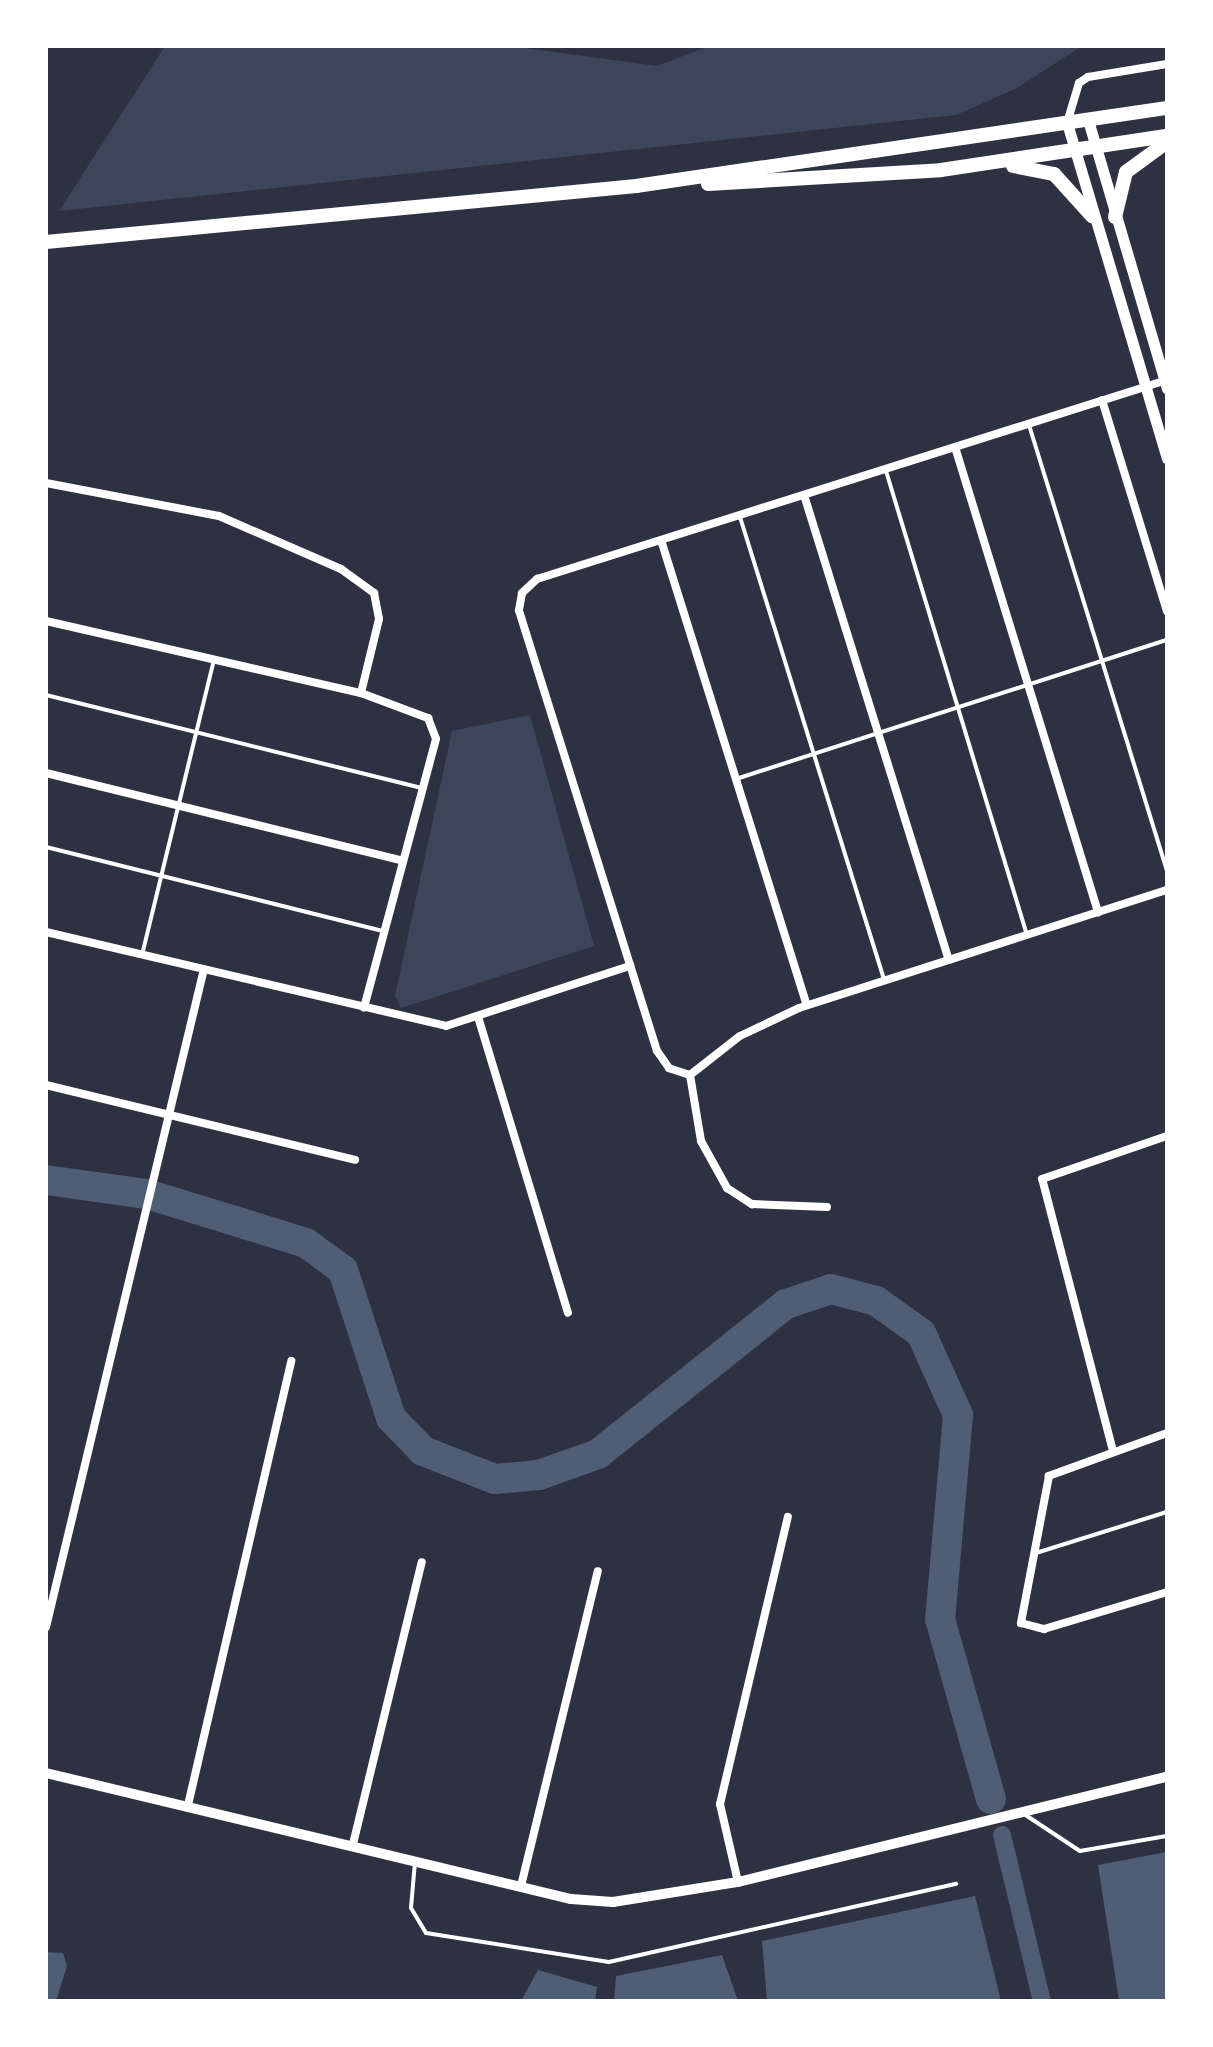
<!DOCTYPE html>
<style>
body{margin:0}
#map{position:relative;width:1213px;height:2047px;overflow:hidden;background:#2d3142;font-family:"IBM Plex Sans",sans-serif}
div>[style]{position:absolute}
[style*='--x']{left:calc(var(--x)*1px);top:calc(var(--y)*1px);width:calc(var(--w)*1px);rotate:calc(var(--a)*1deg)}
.green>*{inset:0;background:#3c4559}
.water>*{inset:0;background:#4f5d75}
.canal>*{height:18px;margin:-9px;padding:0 9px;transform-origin:9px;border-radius:9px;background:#4f5d75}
.river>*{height:30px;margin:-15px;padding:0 15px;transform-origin:15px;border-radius:15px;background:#4f5d75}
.service>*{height:4px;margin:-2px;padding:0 2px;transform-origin:2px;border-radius:2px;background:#fff}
.minor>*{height:8px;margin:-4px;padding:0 4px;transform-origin:4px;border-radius:4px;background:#fff}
.tertiary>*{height:10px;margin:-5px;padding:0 5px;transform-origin:5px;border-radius:5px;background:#fff}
.secondary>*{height:11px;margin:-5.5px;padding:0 5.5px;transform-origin:5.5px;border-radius:5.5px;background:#fff}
.trunk>*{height:14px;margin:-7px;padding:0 7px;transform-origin:7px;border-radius:7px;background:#fff}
span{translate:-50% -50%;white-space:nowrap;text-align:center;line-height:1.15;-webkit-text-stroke:6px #fff;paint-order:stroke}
.frame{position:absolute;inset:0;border:48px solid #fff;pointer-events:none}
</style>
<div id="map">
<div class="green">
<div style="clip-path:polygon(165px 46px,510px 46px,657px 66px,709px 46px,1082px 46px,1017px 88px,956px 115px,59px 211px)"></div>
<div style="clip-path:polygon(530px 715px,594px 946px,401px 1008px,395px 996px,452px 731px)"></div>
</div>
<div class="water">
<div style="clip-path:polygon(1167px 1852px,1167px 2001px,1119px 2001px,1098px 1865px)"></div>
<div style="clip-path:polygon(975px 1896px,1001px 2001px,767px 2001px,762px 1941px)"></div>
<div style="clip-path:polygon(46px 1952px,63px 1953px,67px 1966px,56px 2001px,46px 2001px)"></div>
<div style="clip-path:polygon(722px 1955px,738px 2001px,614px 2001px,616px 1976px)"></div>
<div style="clip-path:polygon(538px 1970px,597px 1987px,595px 2001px,521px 2001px)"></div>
</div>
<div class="canal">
<div style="--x:1002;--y:1835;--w:171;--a:76.5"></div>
</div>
<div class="river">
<div style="--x:46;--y:1180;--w:102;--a:7.9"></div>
<div style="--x:147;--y:1194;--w:166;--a:17.1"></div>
<div style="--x:306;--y:1243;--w:46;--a:36.1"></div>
<div style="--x:343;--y:1270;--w:156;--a:72"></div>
<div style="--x:391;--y:1418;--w:46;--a:45.9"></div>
<div style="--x:423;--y:1451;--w:77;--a:21.3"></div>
<div style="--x:495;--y:1479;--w:44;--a:-5.2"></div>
<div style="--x:539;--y:1475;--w:63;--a:-19.6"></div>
<div style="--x:598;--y:1454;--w:241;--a:-38.6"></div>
<div style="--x:786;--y:1304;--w:47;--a:-18.4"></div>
<div style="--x:831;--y:1289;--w:47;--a:14.9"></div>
<div style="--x:876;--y:1301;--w:55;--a:35.4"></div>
<div style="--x:921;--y:1333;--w:90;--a:65.7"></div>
<div style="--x:958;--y:1415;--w:205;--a:95"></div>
<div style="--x:940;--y:1619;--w:187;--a:74.2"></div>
</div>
<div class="service">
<div style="--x:1029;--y:425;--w:466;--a:72.8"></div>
<div style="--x:886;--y:471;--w:483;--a:73.1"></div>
<div style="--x:740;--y:517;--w:487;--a:72.7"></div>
<div style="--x:46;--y:695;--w:387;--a:13.9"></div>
<div style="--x:736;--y:779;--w:453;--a:-17.9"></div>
<div style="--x:46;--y:847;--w:348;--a:14"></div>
<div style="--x:142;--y:955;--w:304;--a:-76.3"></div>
<div style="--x:1036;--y:1553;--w:137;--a:-17.4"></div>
<div style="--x:1024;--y:1814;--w:67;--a:33.5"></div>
<div style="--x:1080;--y:1851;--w:88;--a:-9.8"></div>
<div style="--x:415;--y:1862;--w:46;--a:95"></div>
<div style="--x:411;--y:1908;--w:29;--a:59"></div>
<div style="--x:426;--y:1933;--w:185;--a:9"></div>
<div style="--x:609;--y:1962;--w:356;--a:-12.7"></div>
</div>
<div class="minor">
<div style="--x:1067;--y:123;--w:42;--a:-73.3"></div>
<div style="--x:1079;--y:83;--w:11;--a:-34"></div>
<div style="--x:1088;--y:77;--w:80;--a:-9.3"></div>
<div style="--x:1102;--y:400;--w:221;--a:72.9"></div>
<div style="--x:955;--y:447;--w:487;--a:72.9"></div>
<div style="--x:46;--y:483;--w:176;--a:10.8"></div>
<div style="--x:219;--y:516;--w:133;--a:23.5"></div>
<div style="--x:341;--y:569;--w:41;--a:36"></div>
<div style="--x:374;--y:593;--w:26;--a:79"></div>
<div style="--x:379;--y:619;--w:76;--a:103.7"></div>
<div style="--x:804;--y:495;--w:487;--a:72.7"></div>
<div style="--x:661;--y:540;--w:487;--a:72.6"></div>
<div style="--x:46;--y:621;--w:323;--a:12.9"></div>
<div style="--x:361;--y:693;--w:72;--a:20.5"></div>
<div style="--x:428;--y:718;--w:22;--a:69"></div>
<div style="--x:436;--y:739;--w:278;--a:105"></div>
<div style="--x:46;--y:773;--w:366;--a:13.8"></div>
<div style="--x:46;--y:932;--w:411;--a:13.2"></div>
<div style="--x:446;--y:1026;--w:194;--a:-18.1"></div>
<div style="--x:479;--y:1020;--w:306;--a:73.1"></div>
<div style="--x:690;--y:1075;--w:22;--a:-162"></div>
<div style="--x:669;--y:1068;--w:21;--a:-125"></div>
<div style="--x:657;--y:1051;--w:462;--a:-107.4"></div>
<div style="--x:519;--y:610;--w:17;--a:-80"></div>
<div style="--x:522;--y:593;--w:21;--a:-43"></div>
<div style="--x:537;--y:579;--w:658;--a:-17.53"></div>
<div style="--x:690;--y:1075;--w:63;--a:-38"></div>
<div style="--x:740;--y:1036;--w:65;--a:-25.4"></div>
<div style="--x:799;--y:1008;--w:386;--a:-17.8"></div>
<div style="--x:690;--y:1075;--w:67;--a:80.5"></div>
<div style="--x:701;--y:1141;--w:54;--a:61"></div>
<div style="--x:727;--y:1188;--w:30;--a:33"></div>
<div style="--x:752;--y:1204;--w:75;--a:2.3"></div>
<div style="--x:46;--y:1085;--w:318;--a:13.6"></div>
<div style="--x:1167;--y:1433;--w:126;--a:160"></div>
<div style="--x:1049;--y:1476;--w:150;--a:100.8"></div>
<div style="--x:1021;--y:1623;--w:24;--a:15"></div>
<div style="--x:1044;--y:1629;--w:128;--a:-16.7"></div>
<div style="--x:1113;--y:1451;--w:281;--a:-104.6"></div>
<div style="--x:1042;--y:1179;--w:132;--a:-19"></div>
<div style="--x:46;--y:1627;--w:673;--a:-76.5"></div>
<div style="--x:188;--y:1805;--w:456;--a:-76.9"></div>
<div style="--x:353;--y:1844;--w:290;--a:-76.3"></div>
<div style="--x:738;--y:1882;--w:80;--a:-103"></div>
<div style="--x:720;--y:1804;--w:295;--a:-76.7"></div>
<div style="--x:521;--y:1886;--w:324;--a:-76.3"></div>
</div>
<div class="tertiary">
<div style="--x:46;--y:1773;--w:540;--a:13.5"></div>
<div style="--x:571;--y:1899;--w:42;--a:4.1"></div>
<div style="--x:613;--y:1902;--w:127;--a:-9.1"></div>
<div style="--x:738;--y:1882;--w:442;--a:-13.8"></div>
</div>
<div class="secondary">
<div style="--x:1088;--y:120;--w:280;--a:73.6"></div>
<div style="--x:1067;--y:123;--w:350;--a:73.4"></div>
</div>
<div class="trunk">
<div style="--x:1013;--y:166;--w:42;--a:11"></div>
<div style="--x:1054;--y:174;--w:57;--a:47.9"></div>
<div style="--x:708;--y:184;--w:233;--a:-3.4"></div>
<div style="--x:941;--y:170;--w:229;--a:-8.6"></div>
<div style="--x:1115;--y:217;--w:46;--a:-76.3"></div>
<div style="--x:1126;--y:172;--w:51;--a:-36.2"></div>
<div style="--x:46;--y:242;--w:593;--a:-5.42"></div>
<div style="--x:636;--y:186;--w:537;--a:-8.36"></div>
</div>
<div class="frame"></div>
</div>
